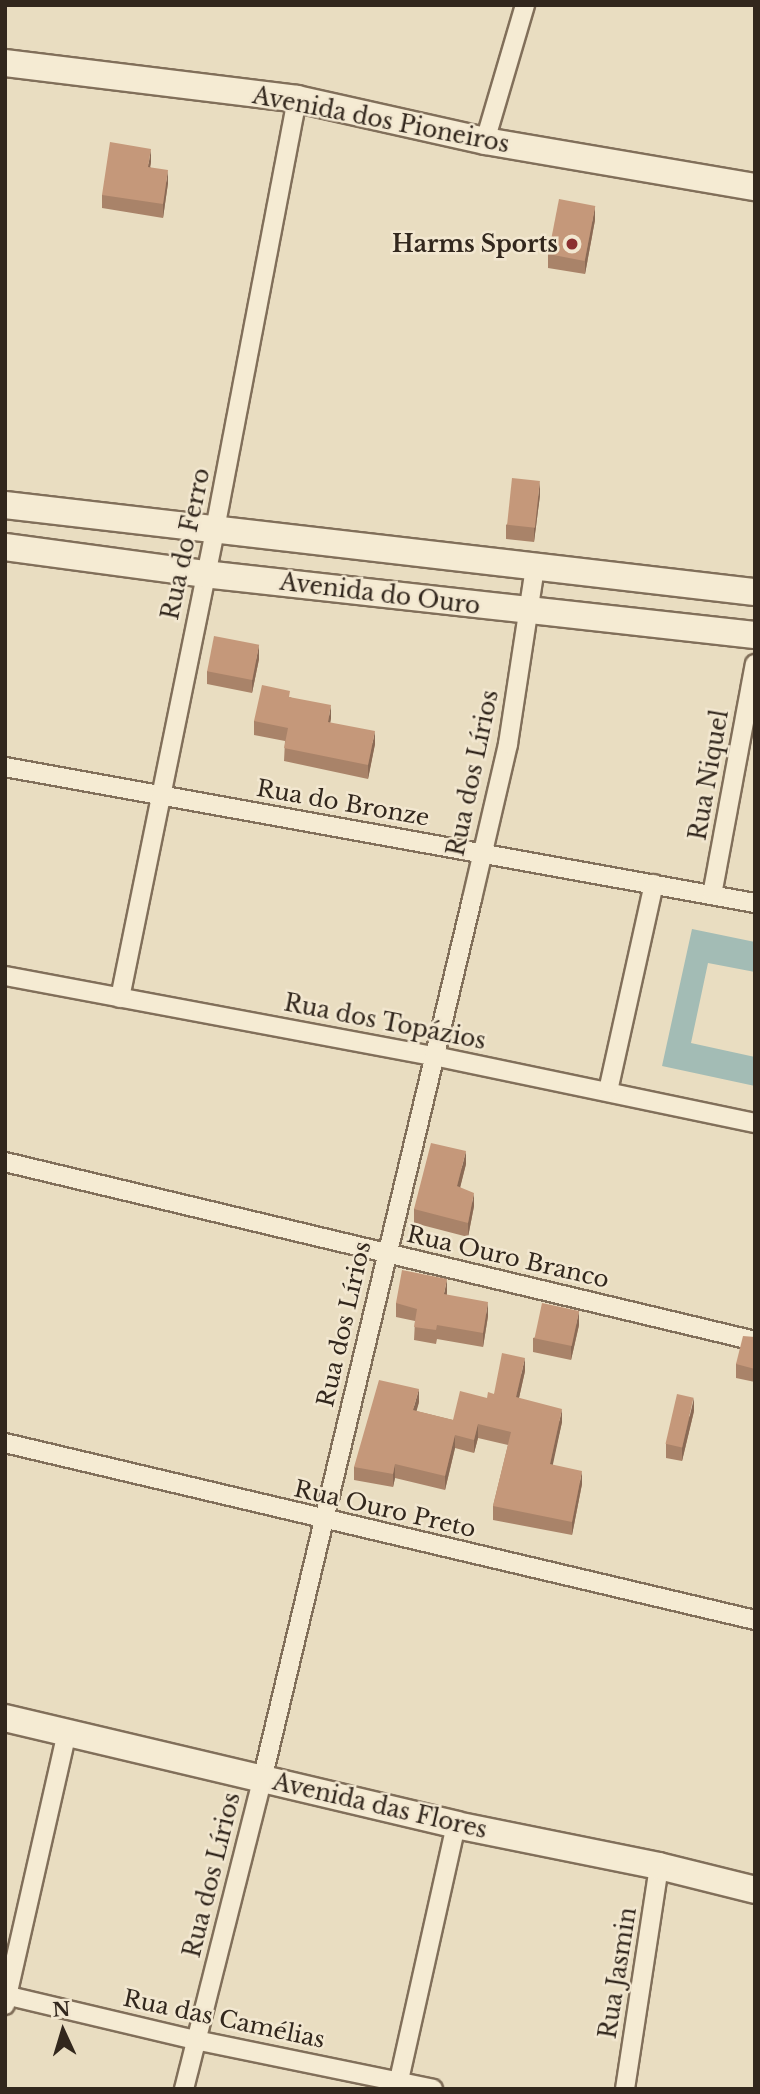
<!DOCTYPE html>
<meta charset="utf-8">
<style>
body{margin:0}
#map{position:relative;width:760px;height:2094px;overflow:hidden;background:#e9ddc1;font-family:"Libre Baskerville",serif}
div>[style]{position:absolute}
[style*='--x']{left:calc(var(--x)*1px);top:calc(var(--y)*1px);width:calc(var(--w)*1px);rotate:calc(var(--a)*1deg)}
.water>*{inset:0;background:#a3bcb5}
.roads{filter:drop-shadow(2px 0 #816f5a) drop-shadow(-2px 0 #816f5a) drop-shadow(0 2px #816f5a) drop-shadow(0 -2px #816f5a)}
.street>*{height:18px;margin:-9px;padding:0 9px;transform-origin:9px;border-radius:9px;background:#f5ebd3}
.secondary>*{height:26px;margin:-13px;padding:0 13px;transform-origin:13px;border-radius:13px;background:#f5ebd3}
.wall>*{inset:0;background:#a98369}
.shaded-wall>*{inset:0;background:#8a6a55}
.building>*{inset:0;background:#c5987a;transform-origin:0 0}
.dots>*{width:19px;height:19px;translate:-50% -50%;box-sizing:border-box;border:4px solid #f2e7d0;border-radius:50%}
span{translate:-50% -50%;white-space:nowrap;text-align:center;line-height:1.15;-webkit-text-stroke:5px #f2e7d0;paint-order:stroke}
.street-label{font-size:23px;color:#32271d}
.poi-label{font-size:23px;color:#32271d;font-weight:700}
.right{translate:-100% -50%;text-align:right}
.frame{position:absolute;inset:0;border:7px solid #32271d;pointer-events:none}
.north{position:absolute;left:28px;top:1996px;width:70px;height:70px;-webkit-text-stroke:5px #f2e7d0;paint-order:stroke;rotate:356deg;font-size:19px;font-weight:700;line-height:28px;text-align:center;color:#32271d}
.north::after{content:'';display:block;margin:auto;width:24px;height:32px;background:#32271d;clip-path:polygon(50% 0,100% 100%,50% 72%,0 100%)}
</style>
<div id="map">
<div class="water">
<div style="clip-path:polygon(692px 929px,755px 942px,755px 972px,708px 963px,691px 1043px,755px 1057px,755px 1086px,662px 1066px)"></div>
</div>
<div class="roads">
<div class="street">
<div style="--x:485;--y:141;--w:142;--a:-73.6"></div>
<div style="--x:5;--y:767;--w:762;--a:10.28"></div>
<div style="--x:712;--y:895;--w:235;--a:-79.5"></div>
<div style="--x:5;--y:976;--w:436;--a:10.6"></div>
<div style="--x:434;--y:1056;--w:328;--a:11.8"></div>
<div style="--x:120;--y:998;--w:479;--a:-78.5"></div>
<div style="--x:215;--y:529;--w:438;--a:-79.2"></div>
<div style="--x:608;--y:1091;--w:212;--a:-77.5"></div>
<div style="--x:5;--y:1162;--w:771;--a:13.42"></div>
<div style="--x:5;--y:1443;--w:771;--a:13.28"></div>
<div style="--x:5;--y:1995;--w:195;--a:13.3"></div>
<div style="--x:195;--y:2040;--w:243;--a:11.6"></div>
<div style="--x:5;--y:2005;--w:280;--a:-77.2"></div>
<div style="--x:184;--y:2089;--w:319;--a:-75.8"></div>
<div style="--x:262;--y:1780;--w:906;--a:-76.59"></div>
<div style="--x:472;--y:899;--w:159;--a:-76.9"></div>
<div style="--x:508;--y:744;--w:178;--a:-81.3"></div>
<div style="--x:397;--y:2089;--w:271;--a:-77.4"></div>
<div style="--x:625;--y:2089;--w:226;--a:-81.3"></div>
</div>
<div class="secondary">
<div style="--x:5;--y:63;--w:294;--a:7"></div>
<div style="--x:297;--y:99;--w:193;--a:12.6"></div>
<div style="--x:485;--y:141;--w:274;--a:9.7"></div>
<div style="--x:5;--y:505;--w:755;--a:6.62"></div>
<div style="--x:5;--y:547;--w:201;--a:7.7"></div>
<div style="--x:204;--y:574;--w:554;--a:6.32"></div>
<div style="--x:5;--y:1718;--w:464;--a:13.3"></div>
<div style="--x:456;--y:1825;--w:207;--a:11.4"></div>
<div style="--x:659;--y:1866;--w:99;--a:14"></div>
</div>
</div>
<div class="wall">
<div style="clip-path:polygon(151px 162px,150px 167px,168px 183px,163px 218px,102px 208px,102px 195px)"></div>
<div style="clip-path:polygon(595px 220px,585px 274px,548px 268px,548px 254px)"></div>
<div style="clip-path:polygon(540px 495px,534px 542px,506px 539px,506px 525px)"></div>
<div style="clip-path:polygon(259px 659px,252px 693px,207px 684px,207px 671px)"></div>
<div style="clip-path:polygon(290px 697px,331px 718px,330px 723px,375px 744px,368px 779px,284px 761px,285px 741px,254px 735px,254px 721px)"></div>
<div style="clip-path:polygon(466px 1164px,460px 1187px,474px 1206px,468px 1237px,414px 1223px,414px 1209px)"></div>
<div style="clip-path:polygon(447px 1292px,447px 1295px,488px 1316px,483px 1347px,437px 1339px,436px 1344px,414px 1340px,415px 1321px,396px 1317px,396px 1303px)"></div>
<div style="clip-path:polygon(579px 1325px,571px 1360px,533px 1352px,533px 1338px)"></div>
<div style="clip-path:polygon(755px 1337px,755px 1382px,736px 1378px,736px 1364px)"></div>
<div style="clip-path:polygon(525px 1371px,519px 1398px,562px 1422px,552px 1465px,582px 1484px,572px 1535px,493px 1520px,493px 1506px,508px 1445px,478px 1438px,474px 1453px,455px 1448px,445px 1490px,395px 1478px,393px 1487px,354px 1480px,354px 1467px,419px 1402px,416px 1411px,453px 1420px,494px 1394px)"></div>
<div style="clip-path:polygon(694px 1411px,682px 1461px,666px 1458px,666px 1444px)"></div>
</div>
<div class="shaded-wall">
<div style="clip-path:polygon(151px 149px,151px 162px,148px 180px,148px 167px)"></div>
<div style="clip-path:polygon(168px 170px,168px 183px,163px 218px,163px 204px)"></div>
<div style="clip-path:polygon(595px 206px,595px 220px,585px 274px,585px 260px)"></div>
<div style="clip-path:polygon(540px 481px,540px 495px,534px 542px,534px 529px)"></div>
<div style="clip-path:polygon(259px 645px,259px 659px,252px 693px,252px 680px)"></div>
<div style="clip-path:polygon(331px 705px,331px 718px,328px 736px,328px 722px)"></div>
<div style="clip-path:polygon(375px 731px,375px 744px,368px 779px,368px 765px)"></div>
<div style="clip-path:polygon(466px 1151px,466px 1164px,457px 1200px,457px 1186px)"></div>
<div style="clip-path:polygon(474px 1193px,474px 1206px,468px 1237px,468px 1223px)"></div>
<div style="clip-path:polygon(447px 1279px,447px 1292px,444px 1308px,444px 1294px)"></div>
<div style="clip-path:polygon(488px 1302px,488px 1316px,483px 1347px,483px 1333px)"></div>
<div style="clip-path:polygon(579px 1311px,579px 1325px,571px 1360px,571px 1347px)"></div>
<div style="clip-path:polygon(525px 1358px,525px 1371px,516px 1411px,516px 1397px)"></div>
<div style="clip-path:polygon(419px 1389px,419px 1402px,413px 1424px,413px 1410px)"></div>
<div style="clip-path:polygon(694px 1398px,694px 1411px,682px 1461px,682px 1448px)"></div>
<div style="clip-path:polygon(562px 1409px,562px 1422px,550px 1478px,550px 1464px)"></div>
<div style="clip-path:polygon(478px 1424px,478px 1438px,474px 1453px,474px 1440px)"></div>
<div style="clip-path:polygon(455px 1435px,455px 1448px,445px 1490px,445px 1476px)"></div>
<div style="clip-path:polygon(395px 1464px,395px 1478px,393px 1487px,393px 1474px)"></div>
<div style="clip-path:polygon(582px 1471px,582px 1484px,572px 1535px,572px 1522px)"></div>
</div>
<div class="building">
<div style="clip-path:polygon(110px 142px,151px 149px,148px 167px,168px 170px,163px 204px,102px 195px)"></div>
<div style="left:559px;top:199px;width:37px;height:56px;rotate:11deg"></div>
<div style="left:512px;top:478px;width:28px;height:47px;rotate:6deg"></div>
<div style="left:214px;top:636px;width:46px;height:36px;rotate:11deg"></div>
<div style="clip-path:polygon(262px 685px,290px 691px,289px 697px,331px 705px,328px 722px,375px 731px,368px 765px,284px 748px,288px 728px,254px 721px)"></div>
<div style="clip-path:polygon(431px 1143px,466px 1151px,457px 1186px,474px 1193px,468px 1223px,414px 1209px)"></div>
<div style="clip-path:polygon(402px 1270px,447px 1279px,444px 1294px,488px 1302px,483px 1333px,437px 1325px,436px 1330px,414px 1327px,417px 1309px,396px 1303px)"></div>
<div style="left:542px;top:1303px;width:38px;height:36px;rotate:12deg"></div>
<div style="clip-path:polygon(743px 1336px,755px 1337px,755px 1369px,736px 1364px)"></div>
<div style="clip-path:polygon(502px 1353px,525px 1358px,516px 1397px,562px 1409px,550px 1464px,582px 1471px,572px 1522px,493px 1506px,511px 1432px,478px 1424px,474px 1440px,455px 1435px,445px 1476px,395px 1464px,393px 1474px,354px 1467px,379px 1380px,419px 1389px,413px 1410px,453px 1420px,460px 1391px,487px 1398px,488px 1392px,494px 1394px)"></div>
<div style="left:677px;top:1394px;width:17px;height:51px;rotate:13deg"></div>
</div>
<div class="dots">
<div style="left:572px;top:244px;background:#8b3031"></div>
</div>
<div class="street-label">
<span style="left:381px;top:120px;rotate:11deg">Avenida dos Pioneiros</span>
<span style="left:186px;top:544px;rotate:-78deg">Rua do Ferro</span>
<span style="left:380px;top:594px;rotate:7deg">Avenida do Ouro</span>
<span style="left:473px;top:773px;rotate:-78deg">Rua dos Lírios</span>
<span style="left:709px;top:775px;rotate:-80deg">Rua Niquel</span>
<span style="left:343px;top:803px;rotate:10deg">Rua do Bronze</span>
<span style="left:385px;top:1022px;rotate:11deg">Rua dos Topázios</span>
<span style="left:508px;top:1257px;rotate:13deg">Rua Ouro Branco</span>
<span style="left:344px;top:1324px;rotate:-77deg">Rua dos Lírios</span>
<span style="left:385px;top:1509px;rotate:13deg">Rua Ouro Preto</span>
<span style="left:380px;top:1806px;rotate:13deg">Avenida das Flores</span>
<span style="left:212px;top:1875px;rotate:-76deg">Rua dos Lírios</span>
<span style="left:618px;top:1973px;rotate:-81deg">Rua Jasmin</span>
<span style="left:224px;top:2019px;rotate:12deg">Rua das Camélias</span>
</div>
<div class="poi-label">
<span class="right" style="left:558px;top:244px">Harms Sports</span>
</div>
<div class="frame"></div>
<div class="north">N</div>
</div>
